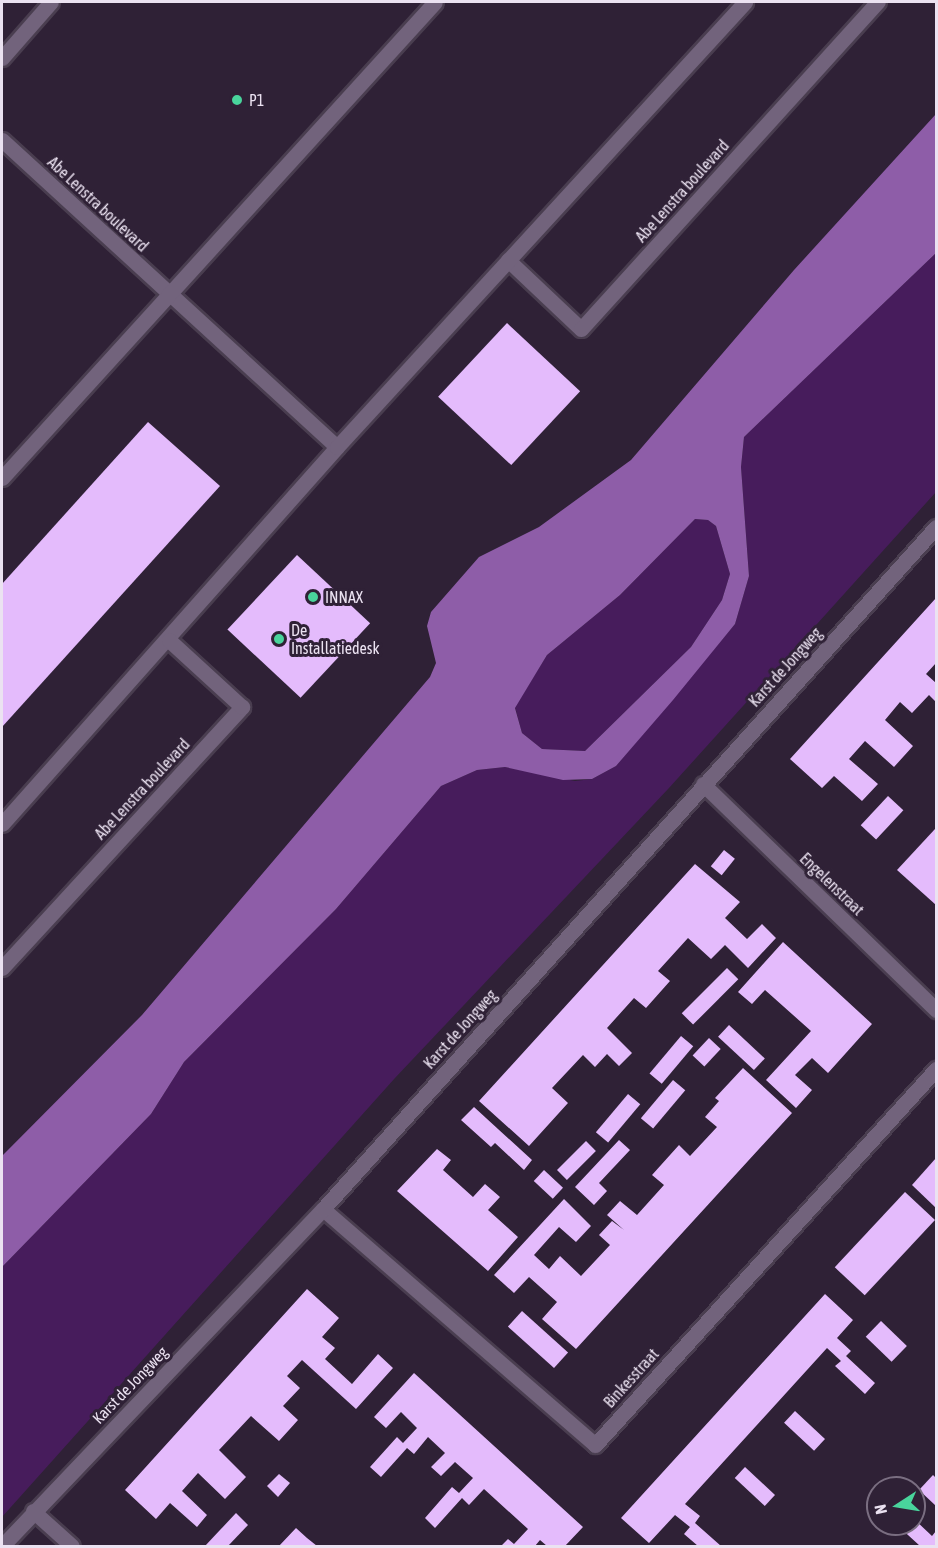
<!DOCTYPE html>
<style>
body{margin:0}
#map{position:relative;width:938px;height:1548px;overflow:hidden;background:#2f2136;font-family:"Asap Condensed",sans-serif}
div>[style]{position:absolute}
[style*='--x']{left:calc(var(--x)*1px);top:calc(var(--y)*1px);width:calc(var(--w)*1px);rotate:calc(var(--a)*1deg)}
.green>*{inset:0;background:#471c5c}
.water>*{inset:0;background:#8e5da8}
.building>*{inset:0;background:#e4bbfc;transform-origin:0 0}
.roads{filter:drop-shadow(2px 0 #4a3e50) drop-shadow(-2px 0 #4a3e50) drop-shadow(0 2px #4a3e50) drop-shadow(0 -2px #4a3e50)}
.minor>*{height:15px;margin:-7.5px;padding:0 7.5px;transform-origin:7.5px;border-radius:7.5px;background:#72637c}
.dots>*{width:16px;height:16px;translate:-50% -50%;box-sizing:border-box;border:3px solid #2f2136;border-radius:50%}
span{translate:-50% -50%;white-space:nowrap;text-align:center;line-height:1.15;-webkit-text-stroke:6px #2f2136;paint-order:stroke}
.poi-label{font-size:16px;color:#ebe2f1}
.left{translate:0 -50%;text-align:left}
.street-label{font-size:16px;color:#ebe2f1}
.frame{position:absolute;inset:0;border:3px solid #ebe2f1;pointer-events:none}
.north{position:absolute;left:866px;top:1476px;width:60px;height:60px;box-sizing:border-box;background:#2f2136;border:2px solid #7a6e81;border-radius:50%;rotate:258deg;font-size:16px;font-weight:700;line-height:24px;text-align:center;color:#ebe2f1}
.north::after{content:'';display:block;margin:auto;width:21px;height:27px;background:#49d49c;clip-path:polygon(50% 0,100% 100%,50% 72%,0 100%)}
</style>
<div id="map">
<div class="green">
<div style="clip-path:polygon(936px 253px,936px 492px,669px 788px,395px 1078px,2px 1517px,2px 1267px,151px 1114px,184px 1062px,336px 909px,441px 786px,477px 770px,505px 767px,575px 781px,592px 779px,616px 766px,735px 624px,749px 576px,741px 467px,744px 437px)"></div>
<div style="clip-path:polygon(695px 519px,708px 520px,716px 526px,730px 574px,722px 600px,691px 647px,585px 751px,542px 749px,522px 733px,515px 707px,547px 655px,620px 595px)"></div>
</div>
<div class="water">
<div style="clip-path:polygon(evenodd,936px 114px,936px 253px,744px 437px,741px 467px,749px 576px,735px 624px,673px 700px,616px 766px,592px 779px,563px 780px,505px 767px,477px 770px,441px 786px,336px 909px,184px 1062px,151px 1114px,2px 1267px,2px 1156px,142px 1015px,430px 677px,436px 663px,427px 626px,431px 612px,479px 557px,539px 527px,631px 460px,794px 270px,936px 114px,695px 519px,708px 520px,716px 526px,730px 574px,722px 600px,691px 647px,585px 751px,542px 749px,522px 733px,515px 708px,547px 655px,620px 595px,695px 519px)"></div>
</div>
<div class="building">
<div style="left:507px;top:323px;width:100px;height:101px;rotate:43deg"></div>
<div style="clip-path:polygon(148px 422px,220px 486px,2px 727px,2px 584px)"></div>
<div style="left:297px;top:555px;width:100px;height:102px;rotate:43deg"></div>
<div style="clip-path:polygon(936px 598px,936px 663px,926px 674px,936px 683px,936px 702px,929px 695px,912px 713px,900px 702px,885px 720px,913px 746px,894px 767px,865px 741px,849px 759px,878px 784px,862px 801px,834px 776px,822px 788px,790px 759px)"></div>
<div style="left:888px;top:796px;width:21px;height:40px;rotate:43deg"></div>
<div style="clip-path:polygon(935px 829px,936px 831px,936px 905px,897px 870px)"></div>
<div style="left:724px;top:850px;width:14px;height:21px;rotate:39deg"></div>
<div style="clip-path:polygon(695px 864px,740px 902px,725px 918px,747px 939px,762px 924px,776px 938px,748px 968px,725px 945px,711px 959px,688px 938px,658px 971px,670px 981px,646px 1008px,634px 998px,607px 1028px,632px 1053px,619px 1066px,607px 1054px,595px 1067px,583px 1055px,552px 1088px,568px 1103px,529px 1146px,479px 1101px)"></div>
<div style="clip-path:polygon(783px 942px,872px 1024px,828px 1073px,812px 1058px,795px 1075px,812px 1090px,796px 1108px,766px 1080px,811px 1031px,765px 990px,752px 1004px,738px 992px)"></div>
<div style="left:727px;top:968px;width:16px;height:64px;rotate:45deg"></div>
<div style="left:729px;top:1025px;width:49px;height:16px;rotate:43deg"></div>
<div style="left:681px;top:1036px;width:16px;height:49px;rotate:40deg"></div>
<div style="left:709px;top:1038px;width:16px;height:24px;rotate:43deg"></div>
<div style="clip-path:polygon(743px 1068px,792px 1113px,576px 1349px,542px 1319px,557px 1302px,529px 1277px,514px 1293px,494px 1275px,564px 1199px,591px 1226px,576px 1242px,559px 1227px,534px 1255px,549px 1269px,560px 1256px,581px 1276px,610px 1245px,599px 1235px,612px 1221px,624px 1230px,607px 1215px,620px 1201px,637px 1215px,664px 1185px,652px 1175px,679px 1145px,690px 1156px,717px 1127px,705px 1117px,719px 1101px,715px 1098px)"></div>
<div style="left:673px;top:1080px;width:16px;height:50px;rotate:40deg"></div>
<div style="left:628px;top:1094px;width:16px;height:50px;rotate:40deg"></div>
<div style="clip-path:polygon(474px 1107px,532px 1160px,524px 1170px,495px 1143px,491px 1147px,461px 1120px)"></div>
<div style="clip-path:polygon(619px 1140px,630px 1150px,599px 1183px,607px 1191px,594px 1205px,575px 1187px)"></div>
<div style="left:586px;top:1141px;width:14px;height:41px;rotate:45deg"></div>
<div style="clip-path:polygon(437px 1149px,451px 1160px,443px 1170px,473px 1197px,485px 1184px,500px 1197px,488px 1210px,518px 1237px,488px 1271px,397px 1191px)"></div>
<div style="clip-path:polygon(936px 1158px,936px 1208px,912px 1185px)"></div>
<div style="left:544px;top:1170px;width:26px;height:15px;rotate:43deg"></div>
<div style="left:905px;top:1192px;width:41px;height:103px;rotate:43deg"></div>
<div style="clip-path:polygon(307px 1289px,339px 1318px,322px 1337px,335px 1348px,325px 1359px,352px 1384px,378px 1354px,393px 1368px,356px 1409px,302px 1360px,287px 1376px,300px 1388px,283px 1406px,298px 1420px,289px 1430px,279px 1441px,251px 1416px,219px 1450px,246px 1477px,225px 1499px,198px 1473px,182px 1491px,207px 1515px,197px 1527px,170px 1503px,156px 1519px,125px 1490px)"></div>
<div style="clip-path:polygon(825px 1294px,853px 1320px,837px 1338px,851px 1351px,846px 1356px,875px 1383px,865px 1394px,835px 1366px,841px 1361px,827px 1348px,685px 1504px,700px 1516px,695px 1523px,721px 1546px,698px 1546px,684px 1534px,690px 1527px,675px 1515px,649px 1543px,621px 1518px)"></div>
<div style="left:522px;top:1311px;width:62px;height:21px;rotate:42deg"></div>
<div style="left:881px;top:1321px;width:36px;height:22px;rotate:44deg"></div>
<div style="clip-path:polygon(414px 1373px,583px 1527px,565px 1546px,547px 1546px,540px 1540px,535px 1546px,501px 1546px,508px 1539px,514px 1544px,528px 1529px,484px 1489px,469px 1505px,462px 1498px,435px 1528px,425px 1518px,452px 1487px,459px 1493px,473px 1478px,455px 1462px,441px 1476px,431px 1467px,445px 1453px,428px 1437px,414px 1454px,407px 1448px,381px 1477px,370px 1467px,397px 1437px,403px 1443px,417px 1428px,401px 1412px,386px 1428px,374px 1417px)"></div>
<div style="left:795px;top:1411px;width:41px;height:16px;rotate:43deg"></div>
<div style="left:745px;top:1467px;width:41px;height:15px;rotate:43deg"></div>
<div style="clip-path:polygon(279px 1474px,290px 1483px,278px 1497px,267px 1486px)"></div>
<div style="clip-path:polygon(933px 1475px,936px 1478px,936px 1506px,919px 1490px)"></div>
<div style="clip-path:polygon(236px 1513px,248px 1525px,228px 1546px,205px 1546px)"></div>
<div style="clip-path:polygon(914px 1519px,932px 1536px,936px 1531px,936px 1546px,920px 1546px,896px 1524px,914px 1524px)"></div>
<div style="clip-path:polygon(296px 1528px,307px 1538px,317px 1546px,279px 1546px)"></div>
</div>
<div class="roads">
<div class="minor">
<div style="--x:2;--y:58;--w:74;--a:-48.8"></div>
<div style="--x:2;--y:140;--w:454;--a:42.5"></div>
<div style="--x:337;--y:447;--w:504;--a:131.62"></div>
<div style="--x:508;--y:260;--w:100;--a:43.4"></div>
<div style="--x:581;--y:329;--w:442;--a:-47.8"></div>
<div style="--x:337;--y:447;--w:604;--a:-47.48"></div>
<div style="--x:2;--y:478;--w:643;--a:-47.71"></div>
<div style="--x:703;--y:784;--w:325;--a:44.1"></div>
<div style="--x:2;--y:968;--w:355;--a:-47.4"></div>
<div style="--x:242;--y:707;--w:99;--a:-137.5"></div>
<div style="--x:323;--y:1209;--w:360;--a:40.9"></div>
<div style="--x:595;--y:1445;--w:508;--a:-47.79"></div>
<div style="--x:33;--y:1511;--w:52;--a:41.9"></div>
<div style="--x:2;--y:1546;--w:465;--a:-46.4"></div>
<div style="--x:323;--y:1209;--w:917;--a:-48.05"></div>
</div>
</div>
<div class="dots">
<div style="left:237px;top:100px;background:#49d49c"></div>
<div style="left:313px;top:597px;background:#49d49c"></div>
<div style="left:279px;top:639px;background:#49d49c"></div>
</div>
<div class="poi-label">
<span class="left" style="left:249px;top:100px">P1</span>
<span class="left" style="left:325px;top:597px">INNAX</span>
<span class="left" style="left:291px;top:639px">De<br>Installatiedesk</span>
</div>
<div class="street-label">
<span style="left:682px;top:191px;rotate:-48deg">Abe Lenstra boulevard</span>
<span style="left:98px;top:204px;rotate:43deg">Abe Lenstra boulevard</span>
<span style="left:785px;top:667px;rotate:-48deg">Karst de Jongweg</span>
<span style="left:142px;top:789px;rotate:-47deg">Abe Lenstra boulevard</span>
<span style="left:832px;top:884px;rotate:44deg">Engelenstraat</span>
<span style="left:460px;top:1029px;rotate:-48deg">Karst de Jongweg</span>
<span style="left:631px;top:1378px;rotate:-48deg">Binkesstraat</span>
<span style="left:130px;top:1385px;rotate:-46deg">Karst de Jongweg</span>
</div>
<div class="frame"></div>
<div class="north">N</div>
</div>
